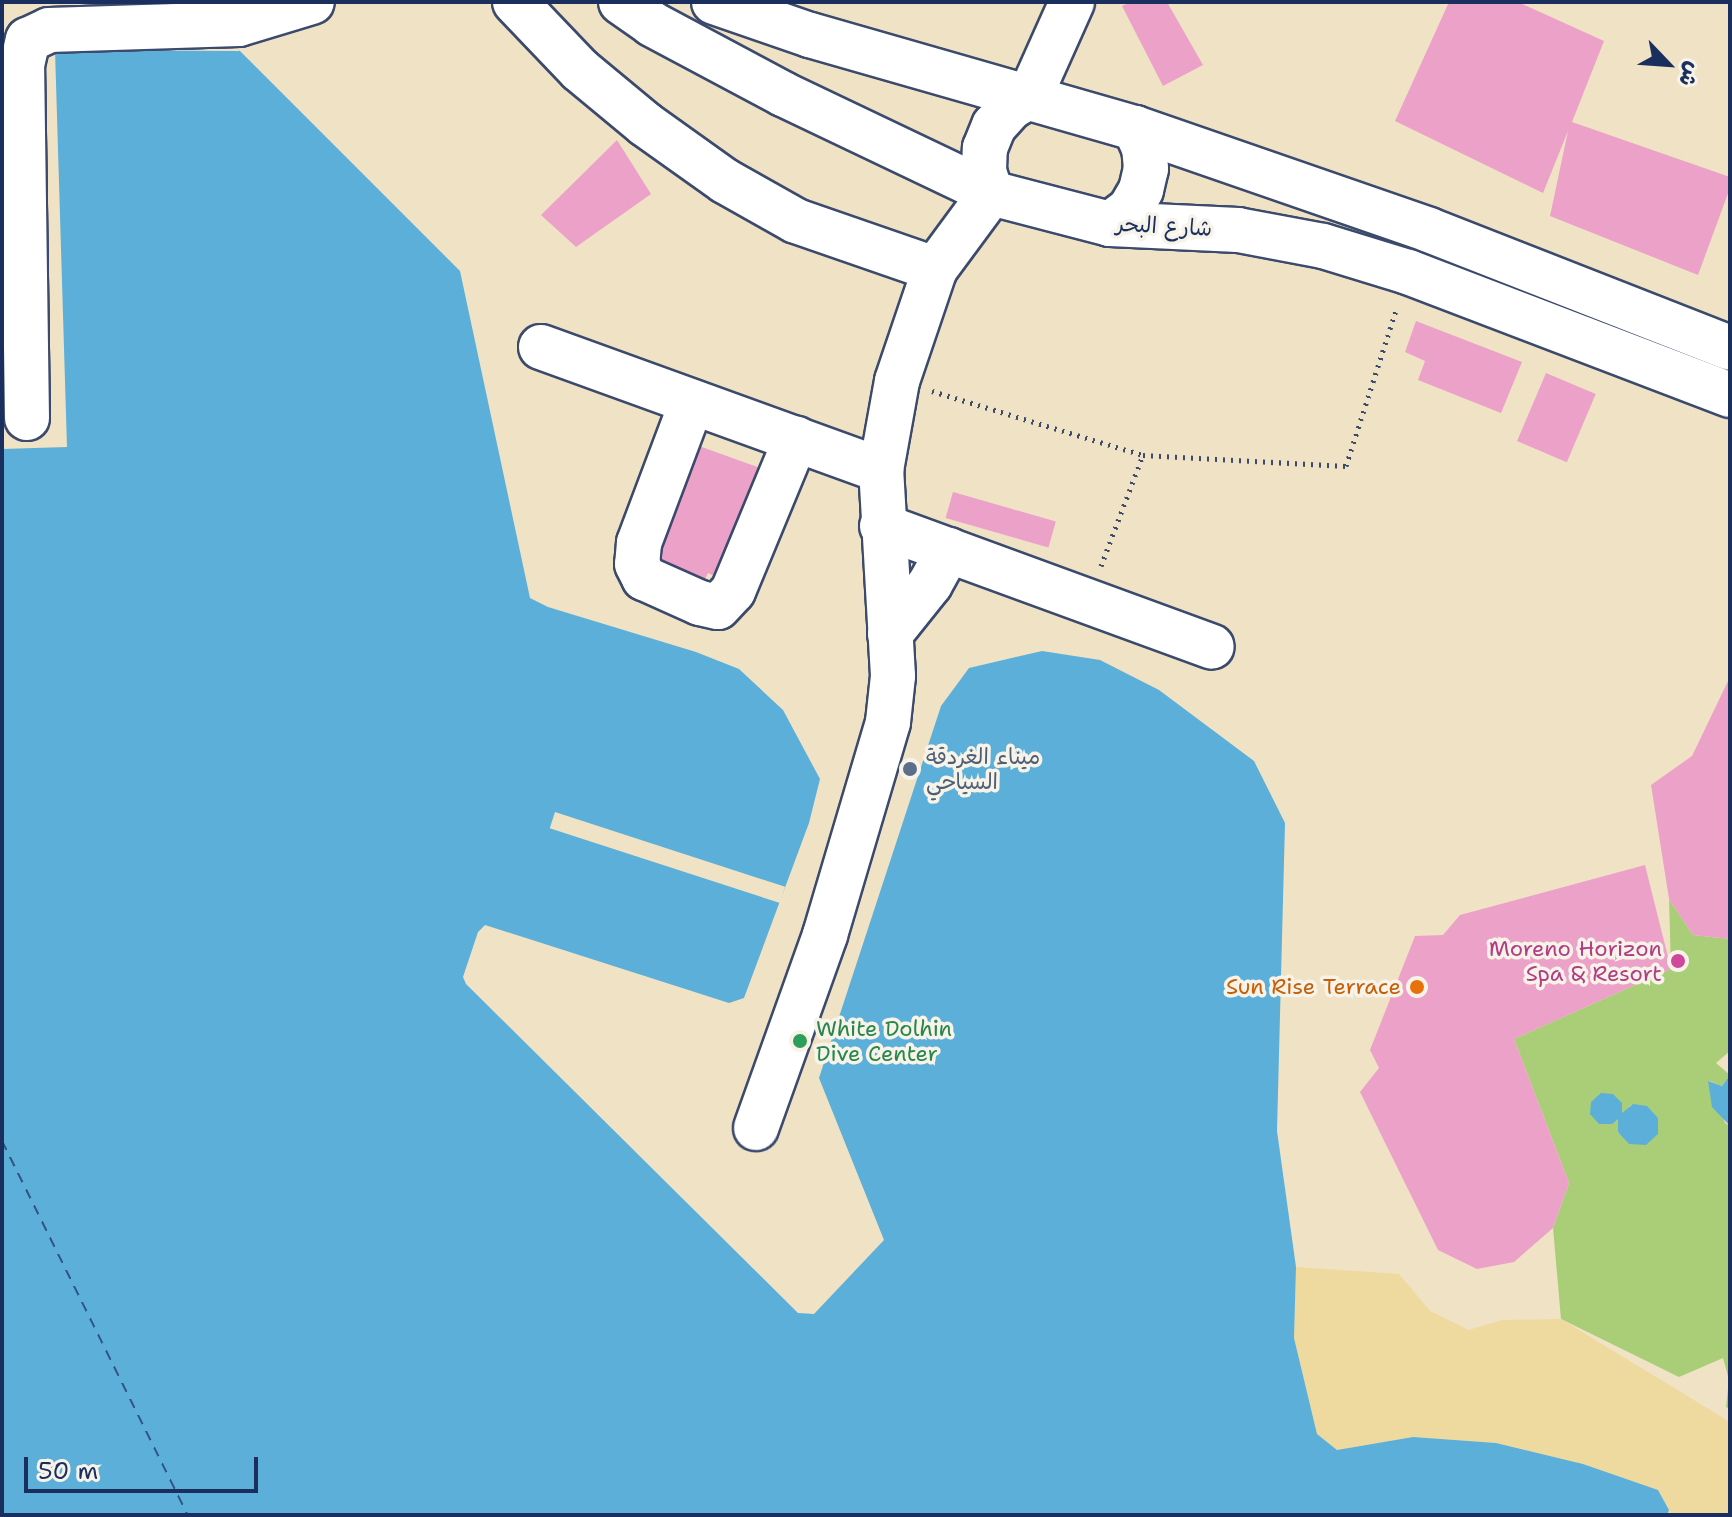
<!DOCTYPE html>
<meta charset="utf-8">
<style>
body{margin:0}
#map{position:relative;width:1732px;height:1517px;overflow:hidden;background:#f0e2c5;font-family:"Shantell Sans","Playpen Sans Arabic",sans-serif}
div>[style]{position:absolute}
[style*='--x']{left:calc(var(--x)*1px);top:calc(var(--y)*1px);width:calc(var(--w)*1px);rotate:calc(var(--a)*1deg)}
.green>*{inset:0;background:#aace78}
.sand>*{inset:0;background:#eeda9e}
.water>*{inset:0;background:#5cafd8}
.pier>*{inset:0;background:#f0e2c5;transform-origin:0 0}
.ferry>*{height:2px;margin-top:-1px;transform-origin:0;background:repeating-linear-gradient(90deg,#2e5583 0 10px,transparent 0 18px)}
.building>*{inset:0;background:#eca1c9;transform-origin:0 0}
.path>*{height:5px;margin-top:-2.5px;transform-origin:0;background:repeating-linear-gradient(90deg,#3b4a6d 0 2px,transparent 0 8px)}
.roads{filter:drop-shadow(2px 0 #3b4a6d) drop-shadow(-2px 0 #3b4a6d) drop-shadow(0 2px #3b4a6d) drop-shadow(0 -2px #3b4a6d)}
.minor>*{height:44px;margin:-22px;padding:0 22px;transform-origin:22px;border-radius:22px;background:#fff}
.major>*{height:44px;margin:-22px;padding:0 22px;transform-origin:22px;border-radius:22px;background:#fff}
.dots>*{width:22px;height:22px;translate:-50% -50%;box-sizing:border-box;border:4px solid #f7f3e8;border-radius:50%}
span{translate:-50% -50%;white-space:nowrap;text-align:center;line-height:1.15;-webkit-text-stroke:7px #f7f3e8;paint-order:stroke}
.street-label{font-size:22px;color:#1b2f5e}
.service-label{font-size:22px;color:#4e5e75}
.left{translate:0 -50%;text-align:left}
.hotel-label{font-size:22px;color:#b23c85}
.right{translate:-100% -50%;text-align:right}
.food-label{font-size:22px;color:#c56008}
.leisure-label{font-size:22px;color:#27864d}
.frame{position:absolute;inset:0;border:4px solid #1b2f5e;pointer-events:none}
.north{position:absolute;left:1628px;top:24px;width:80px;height:80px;-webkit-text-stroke:6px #f7f3e8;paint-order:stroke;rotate:115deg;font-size:22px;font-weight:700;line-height:32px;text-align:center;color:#1b2f5e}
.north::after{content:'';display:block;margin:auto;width:28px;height:36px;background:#1b2f5e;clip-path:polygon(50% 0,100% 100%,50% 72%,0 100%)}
.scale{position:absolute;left:24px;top:1457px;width:234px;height:36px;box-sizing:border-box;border:4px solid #1b2f5e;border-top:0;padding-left:10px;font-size:24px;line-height:28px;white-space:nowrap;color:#1b2f5e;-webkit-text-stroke:6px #f7f3e8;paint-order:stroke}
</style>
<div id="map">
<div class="green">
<div style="clip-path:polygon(evenodd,1669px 899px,1693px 935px,1730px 939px,1730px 1051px,1716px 1063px,1730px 1075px,1722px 1086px,1709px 1081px,1725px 1123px,1730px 1126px,1730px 1409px,1726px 1407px,1729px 1380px,1723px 1358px,1679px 1377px,1561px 1319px,1553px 1228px,1569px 1183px,1514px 1039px,1671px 969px,1669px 899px,1631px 1105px,1658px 1118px,1658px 1134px,1618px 1133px,1619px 1118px,1631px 1105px)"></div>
</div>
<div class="sand">
<div style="clip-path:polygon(1296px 1267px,1399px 1274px,1430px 1311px,1469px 1330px,1502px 1320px,1561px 1319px,1730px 1422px,1730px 1515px,1667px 1515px,1669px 1510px,1658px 1490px,1583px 1464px,1496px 1443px,1413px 1437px,1337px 1450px,1317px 1434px,1294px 1338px)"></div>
</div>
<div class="water">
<div style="clip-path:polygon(2px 2px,191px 2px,460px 271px,530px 598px,548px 607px,696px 652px,739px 669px,783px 710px,820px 779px,809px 823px,744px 998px,729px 1003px,485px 925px,478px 932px,463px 977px,466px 984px,798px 1313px,814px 1314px,884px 1240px,819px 1078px,941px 706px,969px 668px,1042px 651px,1100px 660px,1159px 690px,1254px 761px,1285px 823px,1277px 1131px,1296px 1267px,1294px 1338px,1317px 1434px,1337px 1450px,1413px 1437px,1496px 1443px,1583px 1464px,1658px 1490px,1669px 1510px,1667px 1515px,2px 1515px)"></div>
<div style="clip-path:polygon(1730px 1075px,1730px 1126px,1712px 1107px,1708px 1081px,1722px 1086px)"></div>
<div style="clip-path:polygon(1601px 1093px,1613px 1094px,1622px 1103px,1622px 1113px,1633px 1104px,1647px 1106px,1658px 1118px,1658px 1134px,1646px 1145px,1629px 1144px,1618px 1132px,1618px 1119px,1612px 1124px,1599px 1124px,1590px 1114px,1591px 1102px)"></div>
</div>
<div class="pier">
<div style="clip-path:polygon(2px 2px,191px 2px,240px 51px,55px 50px,67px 447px,2px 449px)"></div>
<div style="left:555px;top:812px;width:242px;height:17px;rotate:18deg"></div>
</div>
<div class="ferry">
<div style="--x:2;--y:1141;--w:418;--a:63.6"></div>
</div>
<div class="building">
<div style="clip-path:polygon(1130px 2px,1167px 2px,1203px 65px,1163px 86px,1122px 6px)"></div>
<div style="clip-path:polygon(1449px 2px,1518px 2px,1604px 41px,1572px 122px,1730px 177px,1730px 188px,1698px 275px,1550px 216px,1568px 131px,1543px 193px,1395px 121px)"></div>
<div style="clip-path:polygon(617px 140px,651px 194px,576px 247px,541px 215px)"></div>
<div style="clip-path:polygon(1416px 321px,1522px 362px,1501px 413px,1418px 380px,1425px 361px,1405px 352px)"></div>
<div style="left:1546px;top:373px;width:54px;height:74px;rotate:23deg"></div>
<div style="clip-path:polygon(699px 446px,763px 469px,721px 579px,708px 573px,703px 583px,654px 562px)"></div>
<div style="left:953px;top:492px;width:107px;height:27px;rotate:16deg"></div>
<div style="clip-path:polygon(1730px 677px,1730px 939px,1693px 935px,1669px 899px,1651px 785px,1692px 756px)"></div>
<div style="clip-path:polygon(1645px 865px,1671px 969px,1514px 1039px,1569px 1183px,1553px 1228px,1514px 1262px,1477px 1269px,1438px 1250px,1360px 1092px,1379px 1068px,1370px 1050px,1415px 936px,1443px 935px,1460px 915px)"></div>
</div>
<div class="path">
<div style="--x:932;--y:391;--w:220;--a:16.9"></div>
<div style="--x:1143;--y:455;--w:203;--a:3.1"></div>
<div style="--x:1346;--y:466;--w:167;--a:-72.2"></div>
<div style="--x:1101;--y:566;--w:119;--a:-69.3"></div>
</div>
<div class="roads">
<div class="minor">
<div style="--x:515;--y:2;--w:94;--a:46.3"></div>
<div style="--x:580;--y:70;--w:85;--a:39.7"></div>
<div style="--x:645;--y:124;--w:98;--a:35.5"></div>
<div style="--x:725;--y:181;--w:81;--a:29.4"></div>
<div style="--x:796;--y:221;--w:147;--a:19.1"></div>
<div style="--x:1030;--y:96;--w:103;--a:-65.9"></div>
<div style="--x:541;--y:347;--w:362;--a:19.9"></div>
<div style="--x:692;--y:402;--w:151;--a:110.6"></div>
<div style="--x:639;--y:543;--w:21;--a:95"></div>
<div style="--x:637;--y:564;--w:16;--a:63"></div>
<div style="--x:644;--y:578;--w:61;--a:24.1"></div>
<div style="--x:700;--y:603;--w:18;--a:13"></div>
<div style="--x:718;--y:607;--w:22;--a:-47"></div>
<div style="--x:733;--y:591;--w:165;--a:-67.5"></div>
<div style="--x:27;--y:418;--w:353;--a:-90.8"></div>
<div style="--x:22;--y:65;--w:26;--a:-77"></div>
<div style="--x:28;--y:40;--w:23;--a:-25"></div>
<div style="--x:49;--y:30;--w:190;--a:-1.8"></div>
<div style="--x:239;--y:24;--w:76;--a:-16.8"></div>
<div style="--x:882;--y:526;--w:351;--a:20.1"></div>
<div style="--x:890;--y:634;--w:64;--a:-51.3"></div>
<div style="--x:930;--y:584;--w:39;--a:-61"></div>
<div style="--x:756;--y:1128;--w:205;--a:-70.3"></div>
<div style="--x:825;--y:935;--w:222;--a:-73.5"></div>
<div style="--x:888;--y:722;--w:46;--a:-83.8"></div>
<div style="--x:893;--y:676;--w:206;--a:-93.3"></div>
<div style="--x:881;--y:470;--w:90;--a:-79.8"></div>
<div style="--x:897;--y:381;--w:118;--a:-71.3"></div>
<div style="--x:935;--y:269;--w:94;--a:-53.6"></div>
</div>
<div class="major">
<div style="--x:621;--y:2;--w:38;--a:35"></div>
<div style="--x:652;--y:24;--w:149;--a:28.1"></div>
<div style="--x:783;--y:94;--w:230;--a:25.5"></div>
<div style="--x:991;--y:193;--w:123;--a:14.6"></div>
<div style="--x:1110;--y:224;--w:128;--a:2.7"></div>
<div style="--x:1238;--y:230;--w:86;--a:10.7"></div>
<div style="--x:1323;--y:246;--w:89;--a:17"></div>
<div style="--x:1408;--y:272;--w:345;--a:20.9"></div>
<div style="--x:714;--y:2;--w:102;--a:19"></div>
<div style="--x:810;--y:35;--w:338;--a:16"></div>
<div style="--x:1135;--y:128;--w:311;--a:19.1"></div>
<div style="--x:1429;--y:230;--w:323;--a:21.4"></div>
<div style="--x:991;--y:193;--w:23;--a:-108"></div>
<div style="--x:984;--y:171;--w:23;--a:-88"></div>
<div style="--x:985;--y:148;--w:24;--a:-68"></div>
<div style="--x:994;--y:126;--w:24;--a:-48"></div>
<div style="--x:1010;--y:108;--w:23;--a:-31"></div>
<div style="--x:1110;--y:224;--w:25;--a:-37"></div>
<div style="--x:1130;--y:209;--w:22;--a:-60"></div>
<div style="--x:1141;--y:190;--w:22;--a:-77"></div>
<div style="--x:1146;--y:169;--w:21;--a:-95"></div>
<div style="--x:1144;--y:148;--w:22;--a:-114"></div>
</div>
</div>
<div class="dots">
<div style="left:910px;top:769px;background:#5c6f8a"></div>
<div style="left:1678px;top:961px;background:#d1479c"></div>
<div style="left:1417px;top:987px;background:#e8710a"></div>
<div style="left:800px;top:1041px;background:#2e9e5b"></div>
</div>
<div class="street-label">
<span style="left:1164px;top:226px;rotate:3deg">شارع البحر</span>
</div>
<div class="service-label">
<span class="left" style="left:926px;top:769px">ميناء الغردقة<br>السياحي</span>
</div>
<div class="hotel-label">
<span class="right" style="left:1662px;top:961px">Moreno Horizon<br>Spa &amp; Resort</span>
</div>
<div class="food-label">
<span class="right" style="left:1401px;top:987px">Sun Rise Terrace</span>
</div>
<div class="leisure-label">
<span class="left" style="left:816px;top:1041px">White Dolhin<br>Dive Center</span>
</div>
<div class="frame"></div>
<div class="north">ش</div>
<div class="scale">50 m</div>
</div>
